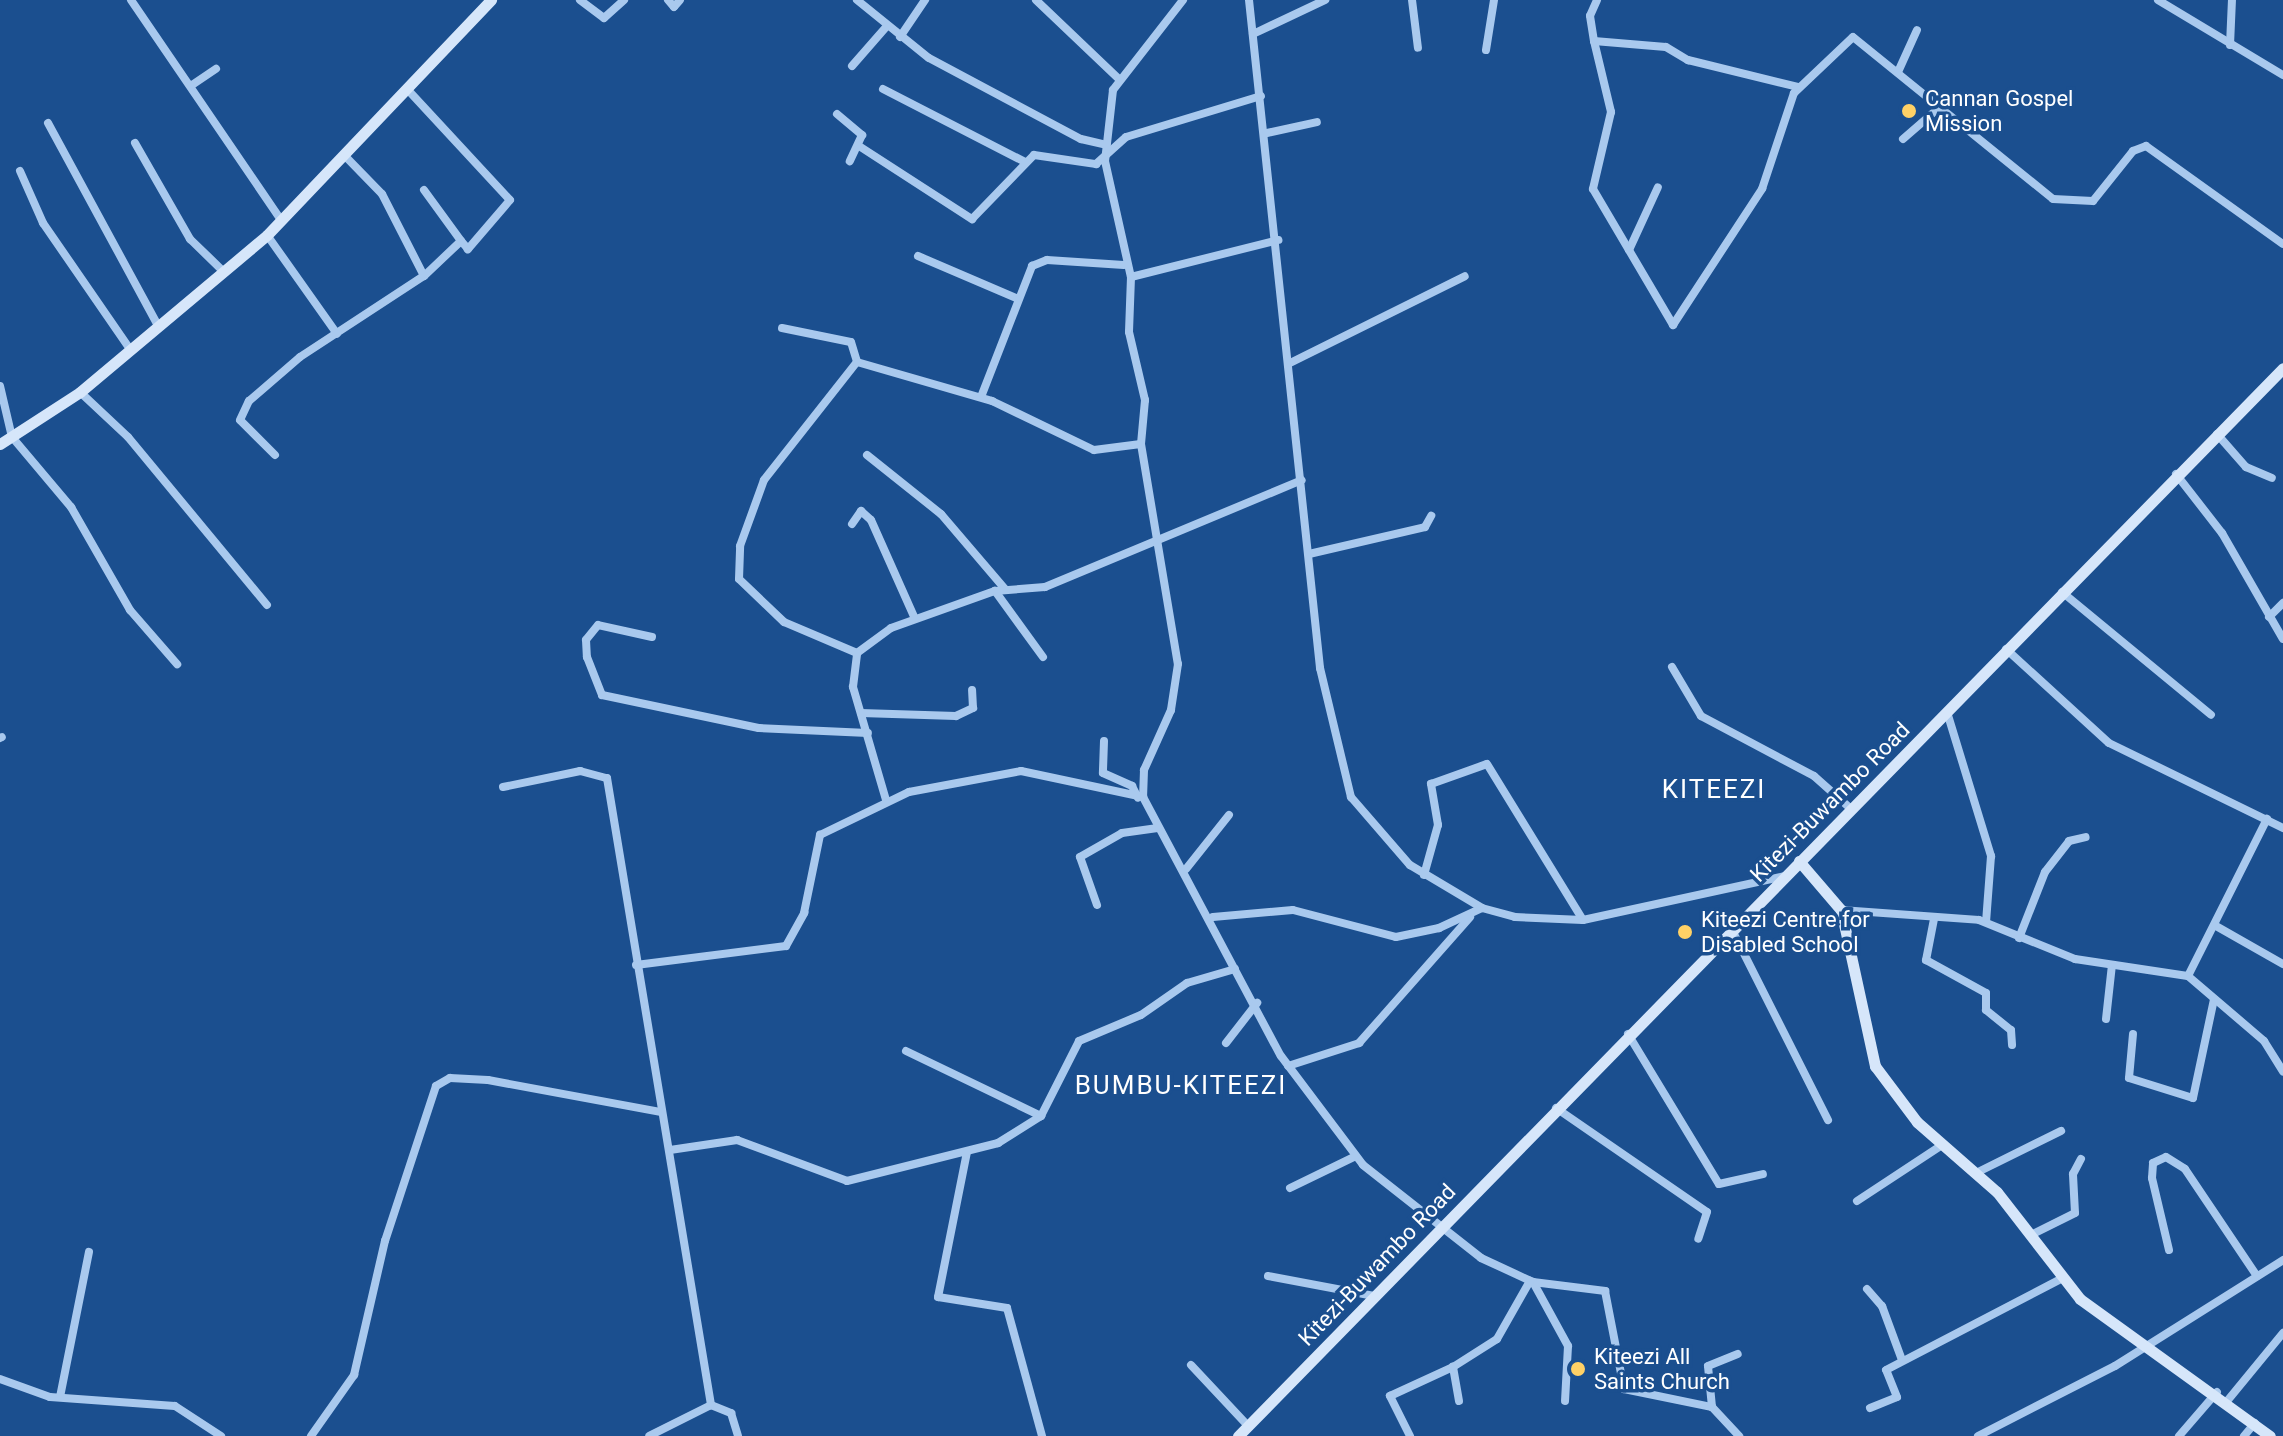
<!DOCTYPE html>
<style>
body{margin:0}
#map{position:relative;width:2283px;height:1436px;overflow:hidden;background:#1b4f8f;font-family:Roboto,sans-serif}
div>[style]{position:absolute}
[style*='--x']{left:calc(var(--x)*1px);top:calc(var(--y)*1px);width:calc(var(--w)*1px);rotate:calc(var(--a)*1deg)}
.street>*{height:8px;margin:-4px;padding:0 4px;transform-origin:4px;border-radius:4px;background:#a9c9ee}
.secondary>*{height:11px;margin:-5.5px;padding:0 5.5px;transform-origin:5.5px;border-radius:5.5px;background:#d6e6fa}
.dots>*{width:22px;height:22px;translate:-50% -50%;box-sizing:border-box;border:4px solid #1b4f8f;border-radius:50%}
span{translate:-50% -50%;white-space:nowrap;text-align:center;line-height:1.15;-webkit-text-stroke:7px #1b4f8f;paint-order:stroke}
.poi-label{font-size:22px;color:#fff}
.left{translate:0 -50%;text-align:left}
.street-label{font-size:22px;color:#fff}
.quarter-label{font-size:26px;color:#fff;letter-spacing:2px}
</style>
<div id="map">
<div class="street">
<div style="--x:131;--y:0;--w:268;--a:55.7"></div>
<div style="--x:580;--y:0;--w:30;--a:37"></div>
<div style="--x:604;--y:18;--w:27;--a:-42"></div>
<div style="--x:668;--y:0;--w:9;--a:49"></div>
<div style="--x:674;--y:7;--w:9;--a:-49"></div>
<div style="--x:857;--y:0;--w:92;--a:38.9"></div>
<div style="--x:929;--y:58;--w:172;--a:28.1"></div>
<div style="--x:1081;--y:139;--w:26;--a:13"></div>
<div style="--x:1036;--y:0;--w:115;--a:43.6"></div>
<div style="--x:1183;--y:0;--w:114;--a:127.9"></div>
<div style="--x:1113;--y:90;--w:71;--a:96.4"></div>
<div style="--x:1105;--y:161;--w:119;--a:77.4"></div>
<div style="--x:1131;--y:277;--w:55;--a:92.1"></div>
<div style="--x:1129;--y:332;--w:70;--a:76.8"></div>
<div style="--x:1145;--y:400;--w:44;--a:95.2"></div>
<div style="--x:1141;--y:444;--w:223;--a:80.5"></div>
<div style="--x:1178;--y:664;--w:47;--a:98.7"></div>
<div style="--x:1171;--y:710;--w:66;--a:114.2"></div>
<div style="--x:1144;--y:770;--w:27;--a:92"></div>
<div style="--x:1143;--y:797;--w:293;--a:62"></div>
<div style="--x:1281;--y:1056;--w:136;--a:53"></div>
<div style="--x:1363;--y:1165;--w:150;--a:38.2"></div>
<div style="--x:1481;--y:1258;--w:57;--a:24.8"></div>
<div style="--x:1533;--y:1282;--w:73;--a:7.1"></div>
<div style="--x:1605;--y:1291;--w:100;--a:79"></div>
<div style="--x:1624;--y:1389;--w:90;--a:11.6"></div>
<div style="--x:1712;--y:1407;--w:40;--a:47"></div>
<div style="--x:1249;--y:0;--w:672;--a:83.93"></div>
<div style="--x:1320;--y:668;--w:133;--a:76.5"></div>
<div style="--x:1351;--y:797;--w:90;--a:49.1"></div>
<div style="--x:1410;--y:865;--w:84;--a:30.8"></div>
<div style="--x:1482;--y:908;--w:34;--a:15"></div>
<div style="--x:1515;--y:917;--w:68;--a:2.5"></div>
<div style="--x:1583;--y:920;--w:207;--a:-12.3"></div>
<div style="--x:1412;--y:0;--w:48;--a:82.9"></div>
<div style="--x:1597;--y:0;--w:17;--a:114"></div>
<div style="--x:1590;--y:16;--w:25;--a:81"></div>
<div style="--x:1594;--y:41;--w:72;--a:4.8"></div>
<div style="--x:1666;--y:47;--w:26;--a:31"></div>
<div style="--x:1688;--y:60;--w:113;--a:13.8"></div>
<div style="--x:2158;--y:0;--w:146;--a:31"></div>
<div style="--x:1253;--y:34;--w:80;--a:-25.3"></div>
<div style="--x:900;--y:37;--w:45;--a:-56"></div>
<div style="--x:1594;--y:41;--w:73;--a:76.5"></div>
<div style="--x:1611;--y:112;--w:79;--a:103.2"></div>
<div style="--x:1593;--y:189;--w:158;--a:59.5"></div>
<div style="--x:1673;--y:325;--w:163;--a:-56.8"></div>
<div style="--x:1762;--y:189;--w:101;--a:-71.6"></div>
<div style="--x:1794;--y:93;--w:81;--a:-43.5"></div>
<div style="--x:1853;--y:37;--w:257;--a:39"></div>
<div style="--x:2053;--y:199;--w:40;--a:2.9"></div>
<div style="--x:2093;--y:201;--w:64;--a:-51.3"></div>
<div style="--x:2133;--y:151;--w:14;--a:-21"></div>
<div style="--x:2146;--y:146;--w:168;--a:35.6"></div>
<div style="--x:2230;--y:45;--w:45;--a:-87.5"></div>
<div style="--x:1486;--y:50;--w:51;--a:-80.9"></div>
<div style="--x:852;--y:66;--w:52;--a:-48.9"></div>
<div style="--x:1898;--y:72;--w:46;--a:-65.7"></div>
<div style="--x:192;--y:85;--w:29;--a:-34"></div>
<div style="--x:883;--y:89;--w:160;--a:27.2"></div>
<div style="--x:408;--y:90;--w:150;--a:47.2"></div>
<div style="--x:510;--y:200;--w:65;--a:130.6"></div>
<div style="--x:468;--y:249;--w:11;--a:-131"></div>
<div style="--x:837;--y:114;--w:33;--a:40"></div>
<div style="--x:862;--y:135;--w:29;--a:115"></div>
<div style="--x:48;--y:123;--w:231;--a:61.5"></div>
<div style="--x:1267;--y:133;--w:51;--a:-12.4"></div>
<div style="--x:1903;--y:139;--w:50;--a:-41"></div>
<div style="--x:135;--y:143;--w:111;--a:60.2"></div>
<div style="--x:190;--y:239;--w:46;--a:44.1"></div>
<div style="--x:859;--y:146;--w:135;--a:32.9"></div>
<div style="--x:972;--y:219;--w:89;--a:-45.9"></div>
<div style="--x:1034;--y:155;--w:63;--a:8.3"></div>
<div style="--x:1096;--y:164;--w:40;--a:-42"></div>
<div style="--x:1126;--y:137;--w:141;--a:-16.9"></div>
<div style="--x:20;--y:171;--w:57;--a:66.1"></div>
<div style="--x:43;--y:223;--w:153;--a:55.4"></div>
<div style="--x:424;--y:190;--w:63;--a:54"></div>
<div style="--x:461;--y:241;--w:51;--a:136.6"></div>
<div style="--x:267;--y:235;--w:121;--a:54.7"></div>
<div style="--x:1629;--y:250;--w:69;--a:-65.3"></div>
<div style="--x:918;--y:256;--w:107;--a:23.2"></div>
<div style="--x:1131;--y:277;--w:152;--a:-14.1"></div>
<div style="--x:782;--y:328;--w:70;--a:11.5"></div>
<div style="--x:851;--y:342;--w:21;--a:73"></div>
<div style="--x:1290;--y:363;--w:195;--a:-26.4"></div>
<div style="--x:0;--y:386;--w:52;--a:76.8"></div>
<div style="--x:12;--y:437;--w:92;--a:49.9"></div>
<div style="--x:71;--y:507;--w:119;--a:60.2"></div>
<div style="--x:130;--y:610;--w:72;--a:49"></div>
<div style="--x:80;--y:392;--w:66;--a:43.2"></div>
<div style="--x:128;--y:437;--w:218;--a:50.4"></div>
<div style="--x:981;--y:397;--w:141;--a:-68.7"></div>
<div style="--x:1032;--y:266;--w:16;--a:-22"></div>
<div style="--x:1047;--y:260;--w:77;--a:3.7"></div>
<div style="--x:2217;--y:434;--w:44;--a:48.7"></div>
<div style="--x:2246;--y:467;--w:28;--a:23"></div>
<div style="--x:275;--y:455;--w:49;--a:-135"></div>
<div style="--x:240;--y:420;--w:21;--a:-65"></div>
<div style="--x:249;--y:401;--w:67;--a:-40.8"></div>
<div style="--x:300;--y:357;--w:148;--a:-33.2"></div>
<div style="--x:424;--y:276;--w:92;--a:-117.1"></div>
<div style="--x:382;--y:194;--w:52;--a:-134.2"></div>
<div style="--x:867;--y:455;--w:95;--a:38.6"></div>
<div style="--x:941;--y:514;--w:99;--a:49.5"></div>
<div style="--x:2176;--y:474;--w:75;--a:52.1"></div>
<div style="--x:2222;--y:533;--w:122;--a:60.1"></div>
<div style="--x:852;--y:524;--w:16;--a:-55"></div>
<div style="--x:861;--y:511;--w:13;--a:42"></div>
<div style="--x:871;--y:520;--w:108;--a:66"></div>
<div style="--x:1309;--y:554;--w:119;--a:-13.1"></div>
<div style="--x:1425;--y:527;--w:13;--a:-61"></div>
<div style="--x:2062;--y:592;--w:193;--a:39.5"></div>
<div style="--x:2269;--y:617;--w:20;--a:-45"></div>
<div style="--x:652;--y:637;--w:55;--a:-167.5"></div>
<div style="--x:598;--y:625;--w:19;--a:129"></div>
<div style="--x:586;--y:640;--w:17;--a:87"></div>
<div style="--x:587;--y:657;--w:41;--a:68.5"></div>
<div style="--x:602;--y:695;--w:160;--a:11.9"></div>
<div style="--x:759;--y:728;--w:109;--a:2.6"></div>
<div style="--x:2006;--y:649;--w:139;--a:42.4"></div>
<div style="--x:2109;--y:743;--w:194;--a:26"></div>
<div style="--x:857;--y:653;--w:42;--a:-36.3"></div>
<div style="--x:891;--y:628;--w:110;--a:-19.6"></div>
<div style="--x:1043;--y:657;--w:82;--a:-126"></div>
<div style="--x:995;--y:591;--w:50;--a:-4.6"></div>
<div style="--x:1045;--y:587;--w:278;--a:-22.6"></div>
<div style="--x:1672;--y:667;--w:57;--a:59.4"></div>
<div style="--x:1701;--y:716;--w:128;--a:28"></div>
<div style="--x:1814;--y:776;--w:50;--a:41.7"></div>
<div style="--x:1947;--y:712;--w:151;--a:73"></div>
<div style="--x:1991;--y:856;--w:66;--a:94.3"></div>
<div style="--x:861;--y:713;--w:95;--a:1.8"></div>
<div style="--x:956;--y:716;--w:19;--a:-25"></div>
<div style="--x:973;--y:708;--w:18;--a:-93"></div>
<div style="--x:0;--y:738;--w:2;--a:-27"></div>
<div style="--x:1104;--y:741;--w:32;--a:92"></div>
<div style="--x:1103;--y:773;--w:32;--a:24"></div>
<div style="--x:1132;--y:786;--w:13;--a:63"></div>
<div style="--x:503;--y:787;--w:79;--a:-11.7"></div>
<div style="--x:580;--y:771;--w:28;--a:15"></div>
<div style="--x:607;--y:778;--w:636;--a:80.58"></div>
<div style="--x:711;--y:1405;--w:69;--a:153.4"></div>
<div style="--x:886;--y:800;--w:118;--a:-106.3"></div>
<div style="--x:853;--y:687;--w:34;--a:-83"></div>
<div style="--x:857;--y:653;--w:79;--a:-157"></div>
<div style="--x:784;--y:622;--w:62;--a:-136.3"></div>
<div style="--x:739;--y:579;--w:33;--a:-88"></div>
<div style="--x:740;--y:546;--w:70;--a:-70"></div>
<div style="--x:764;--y:480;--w:150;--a:-51.8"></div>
<div style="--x:857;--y:362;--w:141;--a:16.1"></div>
<div style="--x:992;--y:401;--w:113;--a:25.7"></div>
<div style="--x:1094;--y:450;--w:47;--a:-7.3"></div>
<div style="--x:1186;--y:869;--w:69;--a:-51.5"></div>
<div style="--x:1424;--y:875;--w:52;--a:-74.4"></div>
<div style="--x:1438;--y:825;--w:42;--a:-99.7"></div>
<div style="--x:1431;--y:784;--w:59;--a:-19.7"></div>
<div style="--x:1487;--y:764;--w:183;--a:58.4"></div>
<div style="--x:1097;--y:905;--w:51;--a:-109.5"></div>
<div style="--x:1080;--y:857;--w:48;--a:-29.7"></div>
<div style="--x:1122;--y:833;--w:36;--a:-8"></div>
<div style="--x:1841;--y:910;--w:138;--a:4.1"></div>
<div style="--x:1979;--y:920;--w:104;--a:22.1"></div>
<div style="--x:2075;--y:959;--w:114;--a:8.6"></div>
<div style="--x:2188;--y:976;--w:100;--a:40.5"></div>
<div style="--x:2264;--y:1041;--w:36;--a:58"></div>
<div style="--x:1213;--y:917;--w:80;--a:-5"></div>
<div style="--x:1293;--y:910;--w:106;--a:14.7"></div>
<div style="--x:1396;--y:937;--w:44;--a:-11.8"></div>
<div style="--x:1439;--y:928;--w:47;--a:-24.9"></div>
<div style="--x:1934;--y:919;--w:42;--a:101"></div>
<div style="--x:1926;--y:960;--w:68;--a:28.8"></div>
<div style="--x:1986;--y:993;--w:17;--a:90"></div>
<div style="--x:1986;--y:1010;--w:32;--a:39"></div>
<div style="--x:2011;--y:1030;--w:15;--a:86"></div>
<div style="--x:2216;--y:926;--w:77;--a:29.6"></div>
<div style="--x:1732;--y:930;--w:213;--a:63.2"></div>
<div style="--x:2019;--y:938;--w:71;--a:-68.5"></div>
<div style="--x:2045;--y:872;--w:39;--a:-52"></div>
<div style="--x:2069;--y:841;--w:17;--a:-13"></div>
<div style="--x:636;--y:965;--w:151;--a:-7.2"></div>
<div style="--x:786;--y:946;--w:38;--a:-61"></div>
<div style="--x:804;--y:913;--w:80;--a:-78.4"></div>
<div style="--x:820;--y:835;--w:99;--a:-25.8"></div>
<div style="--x:909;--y:792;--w:114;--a:-10.6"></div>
<div style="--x:1021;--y:771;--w:125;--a:12"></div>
<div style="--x:2188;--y:976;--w:176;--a:-63.3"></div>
<div style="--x:2106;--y:1019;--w:54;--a:-83.7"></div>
<div style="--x:1628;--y:1034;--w:175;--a:58.8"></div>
<div style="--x:1719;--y:1184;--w:45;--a:-12.8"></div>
<div style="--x:2133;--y:1034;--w:44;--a:95.2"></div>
<div style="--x:2129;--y:1078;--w:67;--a:17.4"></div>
<div style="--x:2193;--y:1098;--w:101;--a:-78"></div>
<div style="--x:1226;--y:1043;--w:51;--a:-52.2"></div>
<div style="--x:906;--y:1051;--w:150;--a:25.7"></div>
<div style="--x:1288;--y:1066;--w:75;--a:-17.9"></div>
<div style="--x:1359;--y:1043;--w:168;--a:-48.6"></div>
<div style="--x:1556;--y:1108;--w:183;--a:34.6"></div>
<div style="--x:1707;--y:1212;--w:28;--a:108"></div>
<div style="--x:670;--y:1150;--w:68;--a:-8.5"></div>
<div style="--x:737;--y:1140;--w:117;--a:20.4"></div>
<div style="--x:847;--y:1181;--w:156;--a:-14.1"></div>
<div style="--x:998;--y:1143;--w:51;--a:-32.1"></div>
<div style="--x:1041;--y:1116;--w:84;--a:-63.1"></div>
<div style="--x:1079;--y:1041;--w:67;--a:-22.8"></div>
<div style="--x:1141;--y:1015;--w:56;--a:-34.8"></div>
<div style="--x:1187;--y:983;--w:50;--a:-16.3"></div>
<div style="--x:967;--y:1152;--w:148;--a:101.3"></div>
<div style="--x:938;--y:1297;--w:70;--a:9.1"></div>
<div style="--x:1007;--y:1308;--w:133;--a:74.7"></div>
<div style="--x:1976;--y:1173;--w:95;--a:-26.3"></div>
<div style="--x:1290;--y:1188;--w:73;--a:-25.9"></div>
<div style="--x:1857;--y:1201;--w:98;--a:-33.4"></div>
<div style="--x:2031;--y:1235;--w:49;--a:-26.6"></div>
<div style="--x:2075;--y:1213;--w:39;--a:-93"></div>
<div style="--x:2073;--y:1174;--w:17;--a:-62"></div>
<div style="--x:2169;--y:1250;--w:74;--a:-103.3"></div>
<div style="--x:2152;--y:1178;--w:15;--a:-86"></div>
<div style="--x:2153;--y:1163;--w:14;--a:-25"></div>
<div style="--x:2166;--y:1157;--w:22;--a:32"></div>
<div style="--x:2185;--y:1169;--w:129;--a:56.1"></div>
<div style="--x:1268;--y:1276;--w:108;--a:10.7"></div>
<div style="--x:1533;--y:1282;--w:73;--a:61.3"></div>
<div style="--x:1568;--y:1346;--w:55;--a:93.1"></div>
<div style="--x:1867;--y:1289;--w:23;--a:49"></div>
<div style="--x:1882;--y:1306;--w:58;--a:69.7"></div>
<div style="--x:1191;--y:1365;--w:85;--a:46.9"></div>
<div style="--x:0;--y:1379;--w:53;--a:19.8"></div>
<div style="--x:50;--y:1397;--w:125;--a:4.1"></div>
<div style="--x:175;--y:1406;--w:55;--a:33.1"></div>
<div style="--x:60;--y:1397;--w:148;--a:-78.7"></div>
<div style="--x:2228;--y:1400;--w:87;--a:-50.6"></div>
<div style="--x:1459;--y:1401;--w:35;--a:-100"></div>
<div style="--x:1453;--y:1367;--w:52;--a:-32.5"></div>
<div style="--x:1497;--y:1339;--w:67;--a:-60.4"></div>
<div style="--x:711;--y:1405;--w:22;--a:22"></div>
<div style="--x:731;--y:1413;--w:24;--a:73"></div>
<div style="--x:1712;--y:1407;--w:41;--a:-95.6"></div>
<div style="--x:1708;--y:1366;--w:32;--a:-22"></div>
<div style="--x:1870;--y:1408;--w:29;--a:-22"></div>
<div style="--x:1897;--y:1397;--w:29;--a:-112"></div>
<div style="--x:1886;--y:1370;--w:199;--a:-27.5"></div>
<div style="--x:311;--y:1436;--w:75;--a:-54.8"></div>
<div style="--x:354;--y:1375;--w:138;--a:-77"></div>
<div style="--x:385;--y:1241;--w:163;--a:-71.8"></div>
<div style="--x:436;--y:1086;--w:16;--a:-30"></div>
<div style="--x:450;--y:1078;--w:38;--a:3"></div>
<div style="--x:488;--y:1080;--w:175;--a:10.5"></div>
<div style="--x:1410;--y:1436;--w:45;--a:-116.6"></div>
<div style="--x:1390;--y:1396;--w:69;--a:-24.7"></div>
<div style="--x:1978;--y:1436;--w:154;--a:-27.1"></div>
<div style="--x:2115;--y:1366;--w:199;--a:-32.2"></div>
<div style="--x:2179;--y:1436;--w:58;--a:-49.2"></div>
<div style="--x:2244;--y:1436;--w:17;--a:-50"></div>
</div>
<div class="secondary">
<div style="--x:0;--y:444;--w:95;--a:-33"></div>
<div style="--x:80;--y:392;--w:244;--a:-40"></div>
<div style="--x:267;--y:235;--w:325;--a:-46.4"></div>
<div style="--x:1799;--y:861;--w:65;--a:49.4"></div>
<div style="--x:1841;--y:910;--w:160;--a:77.7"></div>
<div style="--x:1875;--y:1066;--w:70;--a:53.1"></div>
<div style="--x:1917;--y:1122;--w:106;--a:41.2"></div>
<div style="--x:1997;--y:1192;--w:135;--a:52.2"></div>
<div style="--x:2080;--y:1299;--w:234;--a:35.8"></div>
<div style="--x:1238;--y:1436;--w:1494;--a:-45.62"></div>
</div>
<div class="dots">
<div style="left:1909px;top:111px;background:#ffd166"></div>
<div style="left:1685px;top:932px;background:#ffd166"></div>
<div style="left:1578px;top:1369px;background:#ffd166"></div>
</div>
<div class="poi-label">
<span class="left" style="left:1925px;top:111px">Cannan Gospel<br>Mission</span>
<span class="left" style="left:1701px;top:932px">Kiteezi Centre for<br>Disabled School</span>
<span class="left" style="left:1594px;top:1369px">Kiteezi All<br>Saints Church</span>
</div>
<div class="street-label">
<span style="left:1830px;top:802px;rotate:-45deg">Kitezi-Buwambo Road</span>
<span style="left:1377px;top:1265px;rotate:-46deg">Kitezi-Buwambo Road</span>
</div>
<div class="quarter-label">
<span style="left:1714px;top:790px">KITEEZI</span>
<span style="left:1181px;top:1086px">BUMBU-KITEEZI</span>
</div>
</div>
